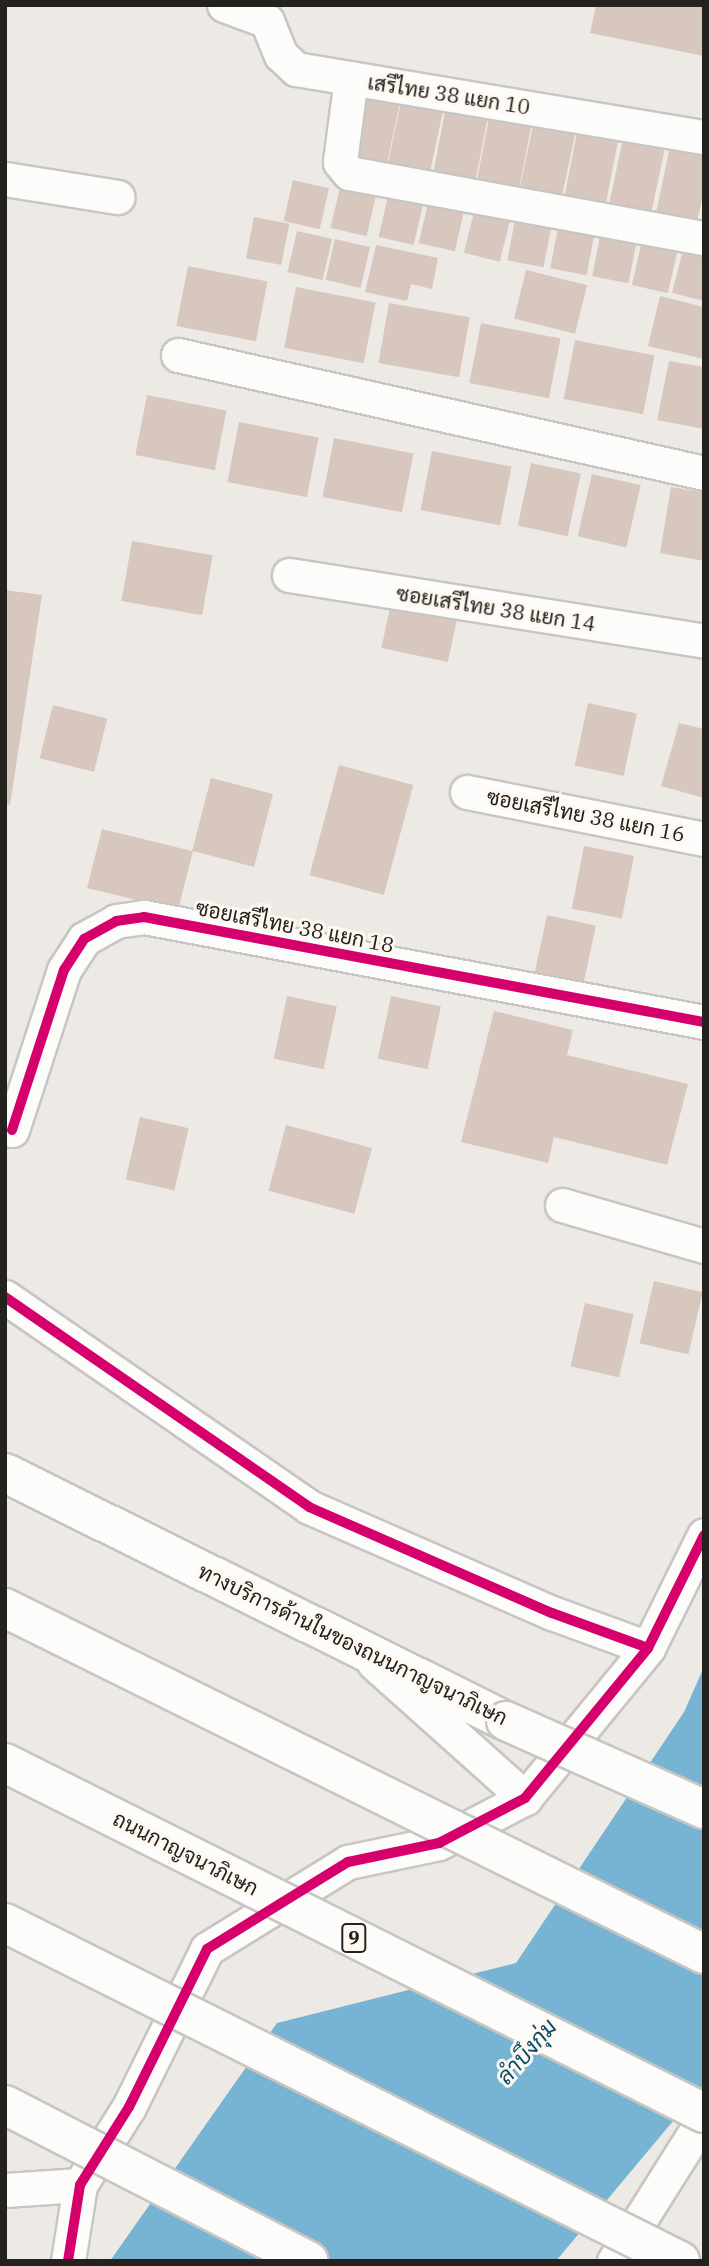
<!DOCTYPE html>
<meta charset="utf-8">
<style>
body{margin:0}
#map{position:relative;width:709px;height:2266px;overflow:hidden;background:#edeae6;font-family:"IBM Plex Serif",Sarabun,serif}
div>[style]{position:absolute}
[style*='--x']{left:calc(var(--x)*1px);top:calc(var(--y)*1px);width:calc(var(--w)*1px);rotate:calc(var(--a)*1deg)}
.water>*{inset:0;background:#77b4d4}
.building>*{inset:0;background:#d8c7bf;transform-origin:0 0}
.roads{filter:drop-shadow(2px 0 #c8c5c2) drop-shadow(-2px 0 #c8c5c2) drop-shadow(0 2px #c8c5c2) drop-shadow(0 -2px #c8c5c2)}
.minor>*{height:33px;margin:-16.5px;padding:0 16.5px;transform-origin:16.5px;border-radius:16.5px;background:#fcfcfb}
.secondary>*{height:38px;margin:-19px;padding:0 19px;transform-origin:19px;border-radius:19px;background:#fcfcfb}
.bridges{filter:drop-shadow(2px 0 #c8c5c2) drop-shadow(-2px 0 #c8c5c2) drop-shadow(0 2px #c8c5c2) drop-shadow(0 -2px #c8c5c2)}
.secondary-bridge>*{height:38px;margin:-19px;padding:0 19px;transform-origin:19px;border-radius:19px;background:#fcfcfb}
.motorway-bridge>*{height:38px;margin:-19px;padding:0 19px;transform-origin:19px;border-radius:19px;background:#fcfcfb}
.cycleway>*{height:10px;margin:-5px;padding:0 5px;transform-origin:5px;border-radius:5px;background:#d6006c}
span{translate:-50% -50%;white-space:nowrap;text-align:center;line-height:1.15;-webkit-text-stroke:6px #fef8f1;paint-order:stroke}
.shield-label span{padding:2px 5px;background:#fef8f1;border:2px solid;border-radius:5px;-webkit-text-stroke-width:0}
.shield-label{font-size:19px;color:#24221f;font-weight:700}
.street-label{font-size:21px;color:#24221f}
.water-label{font-size:23px;color:#044e6f;font-style:italic}
.frame{position:absolute;inset:0;border:7px solid #24221f;pointer-events:none}
</style>
<div id="map">
<div class="water">
<div style="clip-path:polygon(704px 1667px,704px 2084px,556px 2261px,110px 2261px,277px 2023px,516px 1963px,684px 1712px)"></div>
</div>
<div class="building">
<div style="clip-path:polygon(596px 5px,704px 5px,704px 56px,590px 33px)"></div>
<div style="left:359px;top:88px;width:43px;height:78px;rotate:12deg"></div>
<div style="left:402px;top:97px;width:43px;height:78px;rotate:12deg"></div>
<div style="left:446px;top:107px;width:43px;height:76px;rotate:11deg"></div>
<div style="left:490px;top:113px;width:43px;height:76px;rotate:11deg"></div>
<div style="left:534px;top:121px;width:43px;height:77px;rotate:12deg"></div>
<div style="left:578px;top:127px;width:42px;height:76px;rotate:11deg"></div>
<div style="left:624px;top:134px;width:43px;height:76px;rotate:12deg"></div>
<div style="clip-path:polygon(670px 147px,704px 154px,704px 191px,695px 230px,654px 222px)"></div>
<div style="left:293px;top:180px;width:37px;height:42px;rotate:13deg"></div>
<div style="left:340px;top:187px;width:37px;height:42px;rotate:13deg"></div>
<div style="left:388px;top:196px;width:36px;height:42px;rotate:13deg"></div>
<div style="left:428px;top:203px;width:37px;height:41px;rotate:13deg"></div>
<div style="left:474px;top:212px;width:37px;height:42px;rotate:14deg"></div>
<div style="left:254px;top:217px;width:36px;height:42px;rotate:11deg"></div>
<div style="left:515px;top:220px;width:37px;height:41px;rotate:11deg"></div>
<div style="left:558px;top:228px;width:37px;height:41px;rotate:11deg"></div>
<div style="left:297px;top:231px;width:36px;height:42px;rotate:13deg"></div>
<div style="left:600px;top:236px;width:37px;height:41px;rotate:11deg"></div>
<div style="left:335px;top:239px;width:36px;height:42px;rotate:13deg"></div>
<div style="clip-path:polygon(376px 245px,438px 258px,432px 289px,411px 284px,407px 301px,365px 292px)"></div>
<div style="left:641px;top:245px;width:37px;height:41px;rotate:13deg"></div>
<div style="clip-path:polygon(683px 250px,704px 254px,704px 301px,672px 293px)"></div>
<div style="left:188px;top:266px;width:81px;height:61px;rotate:11deg"></div>
<div style="left:526px;top:270px;width:63px;height:50px;rotate:14deg"></div>
<div style="left:296px;top:287px;width:81px;height:62px;rotate:11deg"></div>
<div style="clip-path:polygon(660px 296px,704px 307px,704px 359px,648px 346px)"></div>
<div style="left:389px;top:303px;width:82px;height:61px;rotate:10deg"></div>
<div style="left:481px;top:323px;width:81px;height:61px;rotate:11deg"></div>
<div style="left:575px;top:340px;width:81px;height:60px;rotate:11deg"></div>
<div style="clip-path:polygon(669px 361px,704px 367px,704px 429px,657px 420px)"></div>
<div style="left:147px;top:395px;width:81px;height:61px;rotate:11deg"></div>
<div style="left:239px;top:422px;width:81px;height:61px;rotate:11deg"></div>
<div style="left:334px;top:438px;width:81px;height:60px;rotate:11deg"></div>
<div style="left:432px;top:451px;width:81px;height:60px;rotate:11deg"></div>
<div style="left:531px;top:463px;width:51px;height:64px;rotate:12deg"></div>
<div style="left:592px;top:474px;width:50px;height:64px;rotate:13deg"></div>
<div style="clip-path:polygon(671px 487px,702px 492px,704px 561px,660px 553px)"></div>
<div style="left:132px;top:541px;width:82px;height:61px;rotate:10deg"></div>
<div style="clip-path:polygon(5px 590px,42px 595px,10px 805px,5px 804px)"></div>
<div style="left:392px;top:598px;width:68px;height:51px;rotate:12deg"></div>
<div style="left:588px;top:703px;width:50px;height:64px;rotate:12deg"></div>
<div style="left:53px;top:705px;width:56px;height:55px;rotate:14deg"></div>
<div style="clip-path:polygon(679px 723px,704px 729px,704px 798px,661px 786px)"></div>
<div style="left:339px;top:765px;width:77px;height:114px;rotate:15deg"></div>
<div style="clip-path:polygon(211px 778px,273px 794px,254px 867px,193px 851px,178px 910px,87px 888px,102px 829px,192px 851px)"></div>
<div style="left:584px;top:846px;width:51px;height:64px;rotate:11deg"></div>
<div style="left:547px;top:915px;width:50px;height:64px;rotate:12deg"></div>
<div style="left:287px;top:996px;width:51px;height:64px;rotate:12deg"></div>
<div style="left:391px;top:996px;width:51px;height:64px;rotate:12deg"></div>
<div style="clip-path:polygon(494px 1011px,573px 1030px,567px 1055px,688px 1084px,667px 1165px,554px 1137px,548px 1163px,461px 1142px)"></div>
<div style="left:140px;top:1117px;width:50px;height:64px;rotate:13deg"></div>
<div style="left:286px;top:1125px;width:89px;height:68px;rotate:15deg"></div>
<div style="left:654px;top:1281px;width:50px;height:64px;rotate:13deg"></div>
<div style="left:585px;top:1303px;width:50px;height:65px;rotate:13deg"></div>
</div>
<div class="roads">
<div class="minor">
<div style="--x:224;--y:5;--w:46;--a:20.4"></div>
<div style="--x:267;--y:21;--w:37;--a:68"></div>
<div style="--x:281;--y:55;--w:21;--a:43"></div>
<div style="--x:296;--y:69;--w:414;--a:9.5"></div>
<div style="--x:351;--y:78;--w:85;--a:97.5"></div>
<div style="--x:340;--y:162;--w:14;--a:51"></div>
<div style="--x:349;--y:173;--w:361;--a:10.4"></div>
<div style="--x:5;--y:179;--w:114;--a:9.1"></div>
<div style="--x:178;--y:355;--w:539;--a:12.64"></div>
<div style="--x:289;--y:575;--w:420;--a:9"></div>
<div style="--x:467;--y:792;--w:242;--a:11.2"></div>
<div style="--x:12;--y:1130;--w:168;--a:-72"></div>
<div style="--x:64;--y:970;--w:37;--a:-57"></div>
<div style="--x:84;--y:939;--w:37;--a:-29"></div>
<div style="--x:116;--y:921;--w:28;--a:-8"></div>
<div style="--x:144;--y:917;--w:570;--a:10.62"></div>
<div style="--x:562;--y:1205;--w:148;--a:16.1"></div>
<div style="--x:5;--y:1297;--w:369;--a:34.6"></div>
<div style="--x:309;--y:1507;--w:265;--a:23.6"></div>
<div style="--x:552;--y:1613;--w:102;--a:20"></div>
<div style="--x:648;--y:1648;--w:126;--a:-63.6"></div>
<div style="--x:374;--y:1663;--w:203;--a:41.8"></div>
<div style="--x:5;--y:2190;--w:75;--a:-3.8"></div>
<div style="--x:68;--y:2261;--w:77;--a:-81"></div>
<div style="--x:80;--y:2185;--w:92;--a:-57.9"></div>
<div style="--x:129;--y:2107;--w:176;--a:-63.7"></div>
<div style="--x:207;--y:1949;--w:166;--a:-31.7"></div>
<div style="--x:348;--y:1862;--w:93;--a:-11.8"></div>
<div style="--x:439;--y:1843;--w:97;--a:-27.6"></div>
<div style="--x:525;--y:1798;--w:194;--a:-50.6"></div>
<div style="--x:614;--y:2261;--w:169;--a:-57.8"></div>
</div>
<div class="secondary">
<div style="--x:5;--y:1473;--w:559;--a:26.34"></div>
</div>
</div>
<div class="bridges">
<div class="secondary-bridge">
<div style="--x:506;--y:1721;--w:217;--a:24"></div>
</div>
<div class="motorway-bridge">
<div style="--x:5;--y:1608;--w:780;--a:26.34"></div>
<div style="--x:5;--y:1763;--w:782;--a:26.6"></div>
<div style="--x:5;--y:1923;--w:755;--a:26.6"></div>
<div style="--x:5;--y:2105;--w:341;--a:27.2"></div>
</div>
</div>
<div class="cycleway">
<div style="--x:12;--y:1130;--w:168;--a:-72"></div>
<div style="--x:64;--y:970;--w:37;--a:-57"></div>
<div style="--x:84;--y:939;--w:37;--a:-29"></div>
<div style="--x:116;--y:921;--w:28;--a:-8"></div>
<div style="--x:144;--y:917;--w:570;--a:10.62"></div>
<div style="--x:5;--y:1297;--w:369;--a:34.6"></div>
<div style="--x:309;--y:1507;--w:265;--a:23.6"></div>
<div style="--x:552;--y:1613;--w:102;--a:20"></div>
<div style="--x:648;--y:1648;--w:126;--a:-63.6"></div>
<div style="--x:68;--y:2261;--w:77;--a:-81"></div>
<div style="--x:80;--y:2185;--w:92;--a:-57.9"></div>
<div style="--x:129;--y:2107;--w:176;--a:-63.7"></div>
<div style="--x:207;--y:1949;--w:166;--a:-31.7"></div>
<div style="--x:348;--y:1862;--w:93;--a:-11.8"></div>
<div style="--x:439;--y:1843;--w:97;--a:-27.6"></div>
<div style="--x:525;--y:1798;--w:194;--a:-50.6"></div>
</div>
<div class="shield-label">
<span style="left:354px;top:1938px">9</span>
</div>
<div class="street-label">
<span style="left:449px;top:94px;rotate:9deg">เสรีไทย 38 แยก 10</span>
<span style="left:496px;top:608px;rotate:9deg">ซอยเสรีไทย 38 แยก 14</span>
<span style="left:586px;top:815px;rotate:11deg">ซอยเสรีไทย 38 แยก 16</span>
<span style="left:295px;top:926px;rotate:11deg">ซอยเสรีไทย 38 แยก 18</span>
<span style="left:353px;top:1644px;rotate:26deg">ทางบริการด้านในของถนนกาญจนาภิเษก</span>
<span style="left:186px;top:1853px;rotate:27deg">ถนนกาญจนาภิเษก</span>
</div>
<div class="water-label">
<span style="left:526px;top:2051px;rotate:-49deg">ลำบึงกุ่ม</span>
</div>
<div class="frame"></div>
</div>
